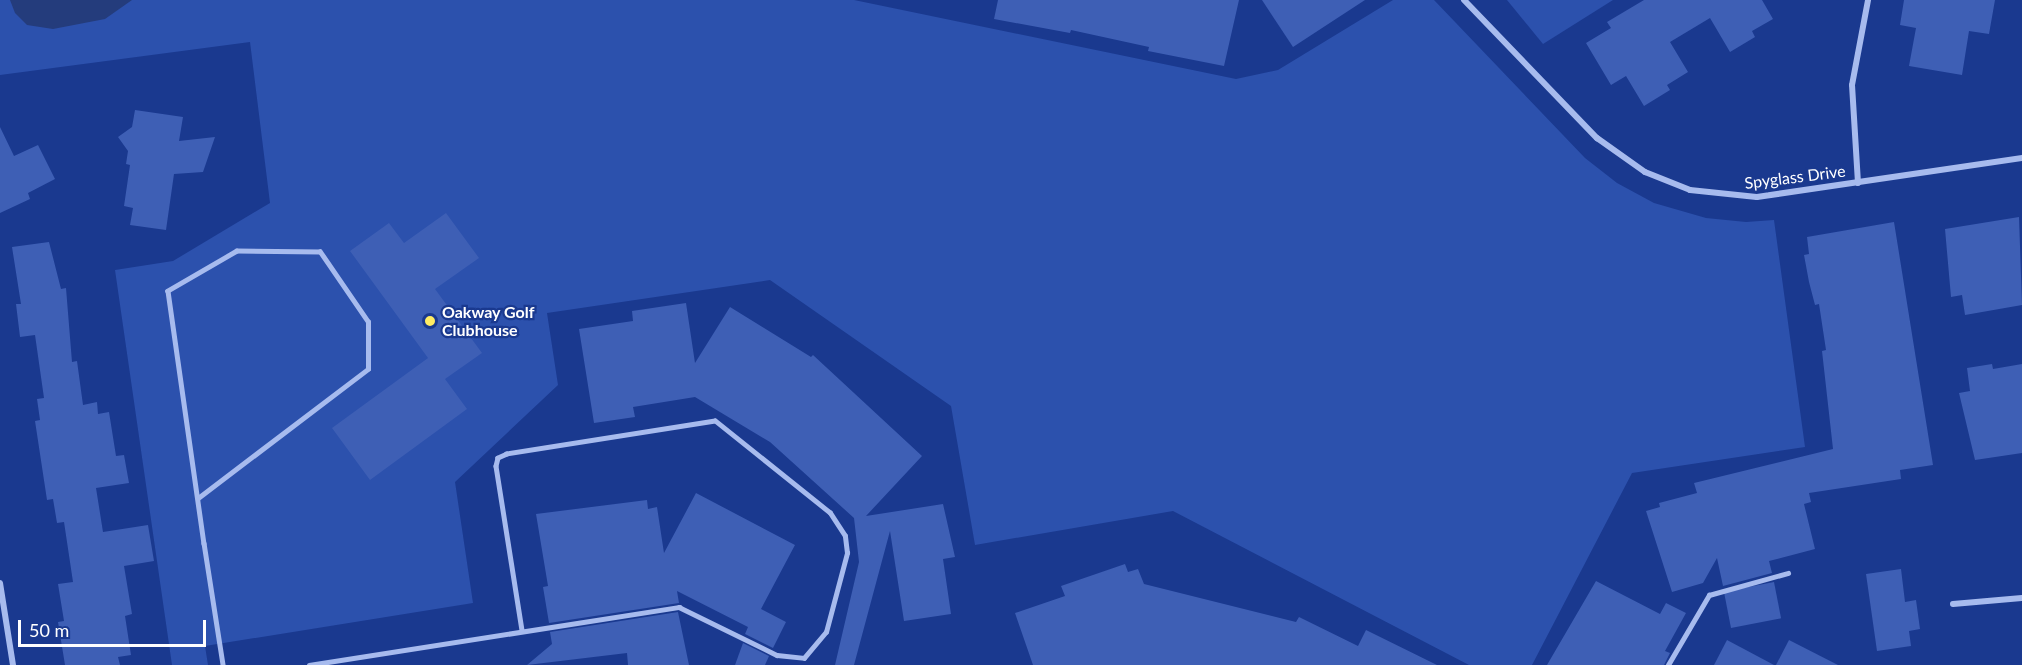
<!DOCTYPE html>
<style>
body{margin:0}
#map{position:relative;width:2022px;height:665px;overflow:hidden;background:#1a398f;font-family:Lato,sans-serif}
div>[style]{position:absolute}
[style*='--x']{left:calc(var(--x)*1px);top:calc(var(--y)*1px);width:calc(var(--w)*1px);rotate:calc(var(--a)*1deg)}
.green>*{inset:0;background:#2c51ad}
.water>*{inset:0;background:#243c7c}
.building>*{inset:0;background:#3e5fb5;transform-origin:0 0}
.lane>*{height:4.5px;margin:-2.25px;padding:0 2.25px;transform-origin:2.25px;border-radius:2.25px;background:#a7bbee}
.street>*{height:6px;margin:-3px;padding:0 3px;transform-origin:3px;border-radius:3px;background:#a7bbee}
.dots>*{width:16px;height:16px;translate:-50% -50%;box-sizing:border-box;border:3px solid #1a398f;border-radius:50%}
span{translate:-50% -50%;white-space:nowrap;text-align:center;line-height:1.15;-webkit-text-stroke:4.5px #1a398f;paint-order:stroke}
.street-label{font-size:16px;color:#fff}
.poi-label{font-size:16px;color:#fff;font-weight:700}
.left{translate:0 -50%;text-align:left}
.scale{position:absolute;left:18px;top:620px;width:188px;height:27px;box-sizing:border-box;border:3px solid #fff;border-top:0;padding-left:8px;font-size:18px;line-height:21px;white-space:nowrap;color:#fff;-webkit-text-stroke:4px #1a398f;paint-order:stroke}
</style>
<div id="map">
<div class="green">
<div style="clip-path:polygon(0 0,854px 0,1236px 79px,1278px 70px,1393px 0,1434px 0,1585px 158px,1617px 183px,1654px 203px,1706px 218px,1746px 222px,1774px 220px,1805px 447px,1632px 473px,1532px 665px,1469px 665px,1173px 511px,975px 545px,951px 406px,770px 280px,547px 313px,558px 385px,455px 482px,473px 603px,205px 646px,208px 665px,172px 665px,115px 270px,173px 261px,270px 203px,250px 42px,0 75px)"></div>
<div style="clip-path:polygon(1507px 0,1613px 0,1543px 44px)"></div>
</div>
<div class="water">
<div style="clip-path:polygon(10px 0,132px 0,105px 19px,53px 29px,27px 25px,15px 13px)"></div>
</div>
<div class="building">
<div style="clip-path:polygon(998px 0,1239px 0,1224px 66px,1148px 51px,1149px 47px,1071px 30px,1070px 33px,994px 19px)"></div>
<div style="clip-path:polygon(1262px 0,1365px 0,1293px 47px)"></div>
<div style="clip-path:polygon(1644px 0,1762px 0,1773px 19px,1752px 31px,1755px 37px,1730px 52px,1710px 18px,1670px 42px,1688px 72px,1667px 85px,1670px 90px,1644px 106px,1626px 76px,1611px 85px,1586px 43px,1611px 28px,1607px 22px)"></div>
<div style="clip-path:polygon(1904px 0,1995px 0,1989px 34px,1969px 31px,1962px 75px,1909px 66px,1916px 28px,1900px 25px)"></div>
<div style="clip-path:polygon(135px 110px,183px 117px,179px 141px,215px 137px,203px 172px,174px 174px,166px 230px,130px 225px,133px 208px,124px 206px,130px 165px,126px 164px,128px 151px,118px 137px,132px 127px)"></div>
<div style="clip-path:polygon(0 127px,14px 156px,38px 145px,55px 179px,28px 193px,30px 199px,0 213px)"></div>
<div style="clip-path:polygon(446px 213px,479px 258px,435px 289px,482px 353px,445px 379px,467px 409px,370px 480px,332px 428px,428px 358px,350px 251px,389px 223px,404px 243px)"></div>
<div style="clip-path:polygon(2019px 217px,2022px 305px,1965px 315px,1962px 295px,1951px 297px,1945px 229px)"></div>
<div style="clip-path:polygon(1894px 222px,1933px 465px,1900px 470px,1901px 479px,1809px 493px,1811px 502px,1804px 504px,1815px 549px,1769px 561px,1772px 573px,1723px 586px,1717px 558px,1703px 583px,1672px 592px,1646px 511px,1660px 507px,1659px 503px,1697px 493px,1694px 483px,1833px 449px,1822px 351px,1826px 350px,1819px 304px,1815px 305px,1809px 282px,1804px 255px,1809px 254px,1807px 237px)"></div>
<div style="clip-path:polygon(49px 242px,61px 289px,66px 288px,72px 362px,77px 361px,83px 405px,97px 402px,98px 414px,109px 412px,116px 456px,124px 455px,129px 483px,96px 488px,103px 532px,148px 525px,154px 561px,124px 566px,132px 614px,125px 616px,131px 655px,118px 657px,120px 665px,65px 665px,58px 622px,64px 621px,58px 584px,73px 582px,64px 522px,57px 523px,53px 499px,47px 500px,35px 421px,40px 420px,37px 399px,44px 398px,35px 335px,20px 337px,16px 304px,21px 304px,12px 247px)"></div>
<div style="clip-path:polygon(686px 303px,695px 363px,730px 307px,811px 357px,813px 355px,922px 456px,866px 516px,943px 504px,955px 557px,943px 559px,951px 614px,904px 621px,890px 531px,854px 665px,835px 665px,859px 562px,854px 518px,770px 442px,695px 397px,633px 407px,635px 417px,594px 423px,579px 329px,633px 321px,632px 311px)"></div>
<div style="clip-path:polygon(1992px 364px,1993px 369px,2022px 364px,2022px 453px,1975px 460px,1959px 393px,1970px 391px,1967px 368px)"></div>
<div style="clip-path:polygon(696px 493px,795px 545px,761px 609px,786px 622px,773px 648px,745px 634px,748px 627px,677px 591px,679px 603px,549px 623px,543px 587px,548px 586px,536px 514px,647px 500px,648px 509px,657px 507px,664px 553px)"></div>
<div style="clip-path:polygon(1125px 564px,1128px 572px,1138px 569px,1144px 584px,1296px 622px,1299px 617px,1358px 646px,1366px 630px,1437px 665px,1033px 665px,1015px 613px,1065px 596px,1061px 586px)"></div>
<div style="clip-path:polygon(1901px 569px,1905px 602px,1916px 600px,1920px 629px,1909px 631px,1911px 646px,1877px 651px,1866px 574px)"></div>
<div style="clip-path:polygon(1596px 581px,1660px 614px,1666px 603px,1686px 613px,1665px 651px,1670px 653px,1664px 665px,1547px 665px)"></div>
<div style="left:1774px;top:582px;width:37px;height:51px;rotate:79deg"></div>
<div style="clip-path:polygon(678px 612px,689px 665px,628px 665px,627px 653px,527px 665px,552px 644px,550px 632px)"></div>
<div style="clip-path:polygon(1727px 640px,1774px 665px,1714px 665px)"></div>
<div style="clip-path:polygon(1789px 640px,1838px 665px,1776px 665px)"></div>
<div style="clip-path:polygon(743px 643px,769px 656px,765px 665px,735px 665px)"></div>
</div>
<div class="lane">
<div style="--x:198;--y:498;--w:213;--a:-37.2"></div>
<div style="--x:368;--y:369;--w:47;--a:-90"></div>
<div style="--x:368;--y:322;--w:85;--a:-124.4"></div>
<div style="--x:320;--y:252;--w:83;--a:-179.3"></div>
<div style="--x:237;--y:251;--w:80;--a:149.9"></div>
<div style="--x:168;--y:291;--w:255;--a:81.9"></div>
<div style="--x:204;--y:543;--w:123;--a:81.1"></div>
<div style="--x:309;--y:665;--w:375;--a:-8.9"></div>
<div style="--x:679;--y:607;--w:109;--a:26.1"></div>
<div style="--x:777;--y:655;--w:27;--a:6"></div>
<div style="--x:804;--y:658;--w:34;--a:-50"></div>
<div style="--x:826;--y:632;--w:82;--a:-75.1"></div>
<div style="--x:847;--y:553;--w:17;--a:-97"></div>
<div style="--x:845;--y:536;--w:27;--a:-123"></div>
<div style="--x:830;--y:513;--w:147;--a:-141.3"></div>
<div style="--x:715;--y:421;--w:211;--a:171"></div>
<div style="--x:507;--y:454;--w:10;--a:156"></div>
<div style="--x:498;--y:458;--w:8;--a:104"></div>
<div style="--x:496;--y:466;--w:166;--a:81"></div>
<div style="--x:1668;--y:665;--w:81;--a:-59.6"></div>
<div style="--x:1709;--y:595;--w:82;--a:-15.6"></div>
</div>
<div class="street">
<div style="--x:1464;--y:0;--w:192;--a:46.1"></div>
<div style="--x:1597;--y:138;--w:59;--a:35.3"></div>
<div style="--x:1645;--y:172;--w:48;--a:21.8"></div>
<div style="--x:1690;--y:190;--w:67;--a:6"></div>
<div style="--x:1757;--y:197;--w:268;--a:-8.4"></div>
<div style="--x:1858;--y:183;--w:98;--a:-93.5"></div>
<div style="--x:1852;--y:85;--w:86;--a:-79.3"></div>
<div style="--x:0;--y:583;--w:83;--a:81"></div>
<div style="--x:1953;--y:604;--w:69;--a:-5"></div>
</div>
<div class="dots">
<div style="left:430px;top:321px;background:#ffec64"></div>
</div>
<div class="street-label">
<span style="left:1795px;top:177px;rotate:-7deg">Spyglass Drive</span>
</div>
<div class="poi-label">
<span class="left" style="left:442px;top:321px">Oakway Golf<br>Clubhouse</span>
</div>
<div class="scale">50 m</div>
</div>
